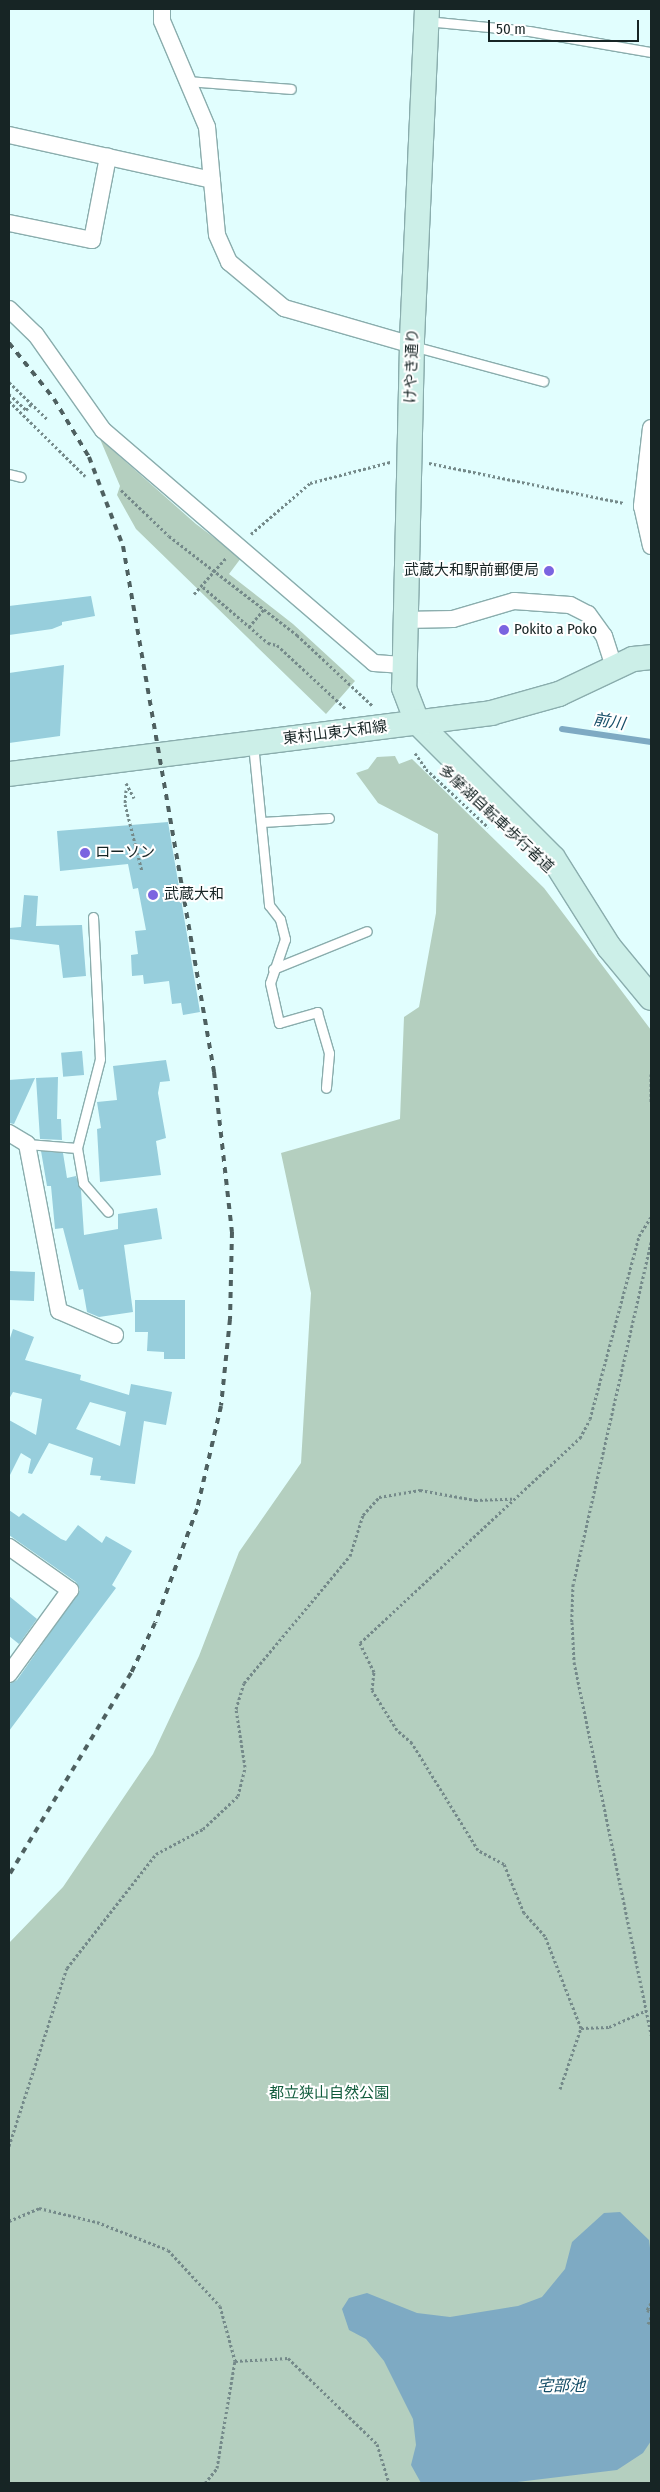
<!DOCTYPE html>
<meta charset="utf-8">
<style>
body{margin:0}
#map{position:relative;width:660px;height:2492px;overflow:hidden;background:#e1fefe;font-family:"Fira Sans Condensed","Noto Sans JP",sans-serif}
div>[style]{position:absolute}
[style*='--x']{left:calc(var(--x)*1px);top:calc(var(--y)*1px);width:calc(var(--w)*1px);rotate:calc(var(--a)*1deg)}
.green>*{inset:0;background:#b4cfbf}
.water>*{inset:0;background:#7eaac3}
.stream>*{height:6px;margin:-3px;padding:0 3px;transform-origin:3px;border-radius:3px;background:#7eaac3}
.building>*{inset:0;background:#97cedc;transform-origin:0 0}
.path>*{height:3px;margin-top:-1.5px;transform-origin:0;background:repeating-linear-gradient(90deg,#758a8a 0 2.5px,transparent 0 5px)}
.roads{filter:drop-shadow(1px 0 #8aadad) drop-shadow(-1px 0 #8aadad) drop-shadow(0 1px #8aadad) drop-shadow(0 -1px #8aadad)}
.lane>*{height:9px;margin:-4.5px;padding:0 4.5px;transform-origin:4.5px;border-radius:4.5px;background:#fff}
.street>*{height:16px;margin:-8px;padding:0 8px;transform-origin:8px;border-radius:8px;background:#fff}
.secondary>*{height:24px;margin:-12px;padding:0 12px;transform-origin:12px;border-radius:12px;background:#ccefe8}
.rail>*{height:4px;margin-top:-2px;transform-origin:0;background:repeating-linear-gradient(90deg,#4e6060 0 6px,transparent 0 12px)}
.dots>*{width:14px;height:14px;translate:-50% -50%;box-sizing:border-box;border:2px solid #fff;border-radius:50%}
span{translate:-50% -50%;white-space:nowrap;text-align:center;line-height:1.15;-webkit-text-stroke:4px #fff;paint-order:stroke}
.street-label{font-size:15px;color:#172525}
.poi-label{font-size:15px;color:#172525}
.right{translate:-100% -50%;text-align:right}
.left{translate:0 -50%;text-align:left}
.park-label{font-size:15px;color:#0f5b3b}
.water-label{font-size:16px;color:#144d67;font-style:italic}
.frame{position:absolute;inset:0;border:10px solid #172525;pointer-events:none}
.scale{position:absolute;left:488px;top:20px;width:151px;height:22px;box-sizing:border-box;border:2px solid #172525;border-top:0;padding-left:6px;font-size:15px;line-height:18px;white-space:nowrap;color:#172525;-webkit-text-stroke:4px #fff;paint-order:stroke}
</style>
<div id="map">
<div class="green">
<div style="clip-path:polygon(100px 439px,196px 524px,241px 558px,229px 574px,293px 624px,355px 681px,326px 714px,136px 529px,117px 495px,120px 486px)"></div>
<div style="clip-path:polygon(395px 756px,399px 764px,412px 759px,544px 888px,651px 1030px,651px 2483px,9px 2483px,9px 1943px,63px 1887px,153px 1754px,199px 1656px,239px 1552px,301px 1463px,311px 1293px,281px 1153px,400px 1119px,404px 1017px,419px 1007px,436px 913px,438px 834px,378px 803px,356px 773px,368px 769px,377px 757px)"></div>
</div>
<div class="water">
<div style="clip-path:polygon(620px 2212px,649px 2240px,651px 2256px,651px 2441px,643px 2453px,617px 2470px,509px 2483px,421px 2483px,411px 2465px,416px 2445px,413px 2419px,384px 2361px,366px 2339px,349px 2330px,342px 2309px,349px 2298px,367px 2293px,417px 2313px,450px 2317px,518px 2306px,542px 2297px,565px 2269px,572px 2242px,604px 2213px)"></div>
</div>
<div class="stream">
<div style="--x:562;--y:729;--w:90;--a:8.3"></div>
</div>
<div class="building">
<div style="clip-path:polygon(91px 596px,95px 616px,62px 622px,62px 625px,52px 629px,9px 635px,9px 606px)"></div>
<div style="clip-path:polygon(64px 665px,60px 736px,9px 743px,9px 673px)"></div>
<div style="clip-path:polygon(168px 822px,200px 1012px,183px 1015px,181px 1003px,172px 1004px,169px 981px,144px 984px,143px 975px,132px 976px,131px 955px,138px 954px,135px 931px,146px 930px,138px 888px,133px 889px,128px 864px,60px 871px,57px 831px)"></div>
<div style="clip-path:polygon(24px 895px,38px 896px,36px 926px,82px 925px,86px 976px,63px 978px,59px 945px,9px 939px,9px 928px,21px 927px)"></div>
<div style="left:82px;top:1051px;width:24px;height:21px;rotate:85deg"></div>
<div style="clip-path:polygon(166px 1060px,170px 1081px,160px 1082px,158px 1093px,166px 1138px,156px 1141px,161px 1175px,100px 1182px,97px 1129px,101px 1128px,97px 1102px,117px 1100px,113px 1066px)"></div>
<div style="clip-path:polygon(58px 1077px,57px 1119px,61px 1119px,62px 1140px,40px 1139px,36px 1078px)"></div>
<div style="clip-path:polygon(35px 1078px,14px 1124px,9px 1123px,9px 1080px)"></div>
<div style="clip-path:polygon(41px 1151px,63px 1153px,67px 1178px,76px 1176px,81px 1190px,84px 1235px,118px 1229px,118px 1214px,157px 1208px,162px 1239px,124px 1245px,133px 1312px,99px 1317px,87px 1312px,83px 1289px,79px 1290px,63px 1228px,55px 1229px,51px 1186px,47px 1186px)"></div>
<div style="left:9px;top:1271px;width:26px;height:29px;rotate:2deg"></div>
<div style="clip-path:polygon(135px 1300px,185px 1300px,185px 1359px,164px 1359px,164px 1352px,147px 1351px,148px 1332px,135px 1332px)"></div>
<div style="clip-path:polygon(evenodd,13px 1329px,34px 1337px,25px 1360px,81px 1375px,80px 1380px,129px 1395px,131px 1384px,172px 1392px,166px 1425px,144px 1421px,135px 1484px,100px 1480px,101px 1476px,90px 1475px,93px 1458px,49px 1443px,32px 1474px,28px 1473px,31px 1459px,21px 1453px,9px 1477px,9px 1420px,36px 1435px,42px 1399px,13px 1392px,9px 1399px,9px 1341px,13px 1329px,90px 1402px,126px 1412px,120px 1446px,76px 1429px,90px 1402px)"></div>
<div style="clip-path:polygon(9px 1510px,19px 1517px,23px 1513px,61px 1539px,66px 1541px,78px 1525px,102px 1543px,106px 1536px,132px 1551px,112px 1585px,116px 1588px,9px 1731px,9px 1684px,17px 1680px,80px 1590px,76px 1582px,9px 1535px)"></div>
<div style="clip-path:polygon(9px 1596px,37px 1619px,19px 1644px,9px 1636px)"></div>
</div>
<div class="path">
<div style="--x:9;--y:382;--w:53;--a:44.2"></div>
<div style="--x:9;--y:394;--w:23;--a:43"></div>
<div style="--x:26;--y:410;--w:8;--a:-50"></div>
<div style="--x:9;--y:401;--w:107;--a:44.6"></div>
<div style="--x:429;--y:463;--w:199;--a:11.6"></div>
<div style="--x:121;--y:490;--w:66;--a:43.8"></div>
<div style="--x:169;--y:536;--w:162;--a:37.7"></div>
<div style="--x:297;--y:635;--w:104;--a:43.1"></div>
<div style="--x:251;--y:534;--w:78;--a:-40.8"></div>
<div style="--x:310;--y:483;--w:83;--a:-14.7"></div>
<div style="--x:203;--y:587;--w:86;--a:40.7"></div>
<div style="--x:268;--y:643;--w:9;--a:13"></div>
<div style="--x:277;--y:645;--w:94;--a:42.8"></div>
<div style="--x:194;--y:594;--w:48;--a:-48.4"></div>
<div style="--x:249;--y:627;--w:23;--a:-50"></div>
<div style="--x:415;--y:753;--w:19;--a:55"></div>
<div style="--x:426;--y:769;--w:85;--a:43.1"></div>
<div style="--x:126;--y:783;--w:17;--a:62"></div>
<div style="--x:126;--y:790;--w:14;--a:94"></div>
<div style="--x:125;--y:804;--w:69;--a:75.8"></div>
<div style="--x:651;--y:1074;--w:28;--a:90"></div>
<div style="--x:651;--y:1242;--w:351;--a:102.8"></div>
<div style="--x:573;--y:1584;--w:38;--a:92"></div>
<div style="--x:572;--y:1622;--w:40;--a:87.1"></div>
<div style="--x:574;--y:1662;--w:381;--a:78.3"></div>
<div style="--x:581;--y:2028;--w:28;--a:-2"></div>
<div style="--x:609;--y:2027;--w:39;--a:-24"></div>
<div style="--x:560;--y:2089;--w:65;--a:-71"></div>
<div style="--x:581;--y:2028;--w:99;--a:-111.4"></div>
<div style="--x:545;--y:1936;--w:31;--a:-132"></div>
<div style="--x:524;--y:1913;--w:53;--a:-112.2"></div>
<div style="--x:504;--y:1864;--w:30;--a:-152"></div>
<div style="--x:478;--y:1850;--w:126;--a:-121.7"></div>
<div style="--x:412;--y:1743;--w:20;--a:-139"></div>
<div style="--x:397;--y:1730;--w:47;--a:-122"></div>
<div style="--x:372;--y:1690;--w:18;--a:-84"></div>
<div style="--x:374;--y:1672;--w:32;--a:-116"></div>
<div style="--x:360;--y:1643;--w:301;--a:-43"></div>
<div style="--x:580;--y:1438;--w:21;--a:-62"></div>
<div style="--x:590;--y:1419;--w:189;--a:-75"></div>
<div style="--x:639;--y:1236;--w:22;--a:-58"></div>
<div style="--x:9;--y:2146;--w:187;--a:-72"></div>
<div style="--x:67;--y:1968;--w:145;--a:-52"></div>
<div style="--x:156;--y:1854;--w:53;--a:-28"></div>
<div style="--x:203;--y:1829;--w:48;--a:-43.3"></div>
<div style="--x:238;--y:1796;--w:30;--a:-76"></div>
<div style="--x:245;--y:1767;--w:59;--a:-98.8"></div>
<div style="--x:236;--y:1709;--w:27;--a:-73"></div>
<div style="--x:244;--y:1683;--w:165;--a:-50.2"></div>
<div style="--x:350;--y:1556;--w:43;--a:-72.4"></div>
<div style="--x:363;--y:1515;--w:24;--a:-48"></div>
<div style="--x:379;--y:1497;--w:42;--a:-9.7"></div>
<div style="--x:420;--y:1490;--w:56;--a:10.3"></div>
<div style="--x:475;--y:1500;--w:37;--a:-2"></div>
<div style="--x:9;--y:2221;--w:33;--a:-23"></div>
<div style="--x:39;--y:2208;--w:60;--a:13.6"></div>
<div style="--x:97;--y:2222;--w:76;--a:21.5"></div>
<div style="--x:168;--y:2250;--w:76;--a:47.1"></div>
<div style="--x:220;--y:2306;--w:57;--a:74.7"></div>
<div style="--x:651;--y:2303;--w:8;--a:120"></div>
<div style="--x:647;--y:2310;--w:4;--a:27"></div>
<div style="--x:648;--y:2324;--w:8;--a:-67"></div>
<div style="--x:205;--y:2483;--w:19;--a:-51"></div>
<div style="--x:217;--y:2468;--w:109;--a:-80.5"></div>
<div style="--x:235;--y:2361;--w:53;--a:-3.2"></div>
<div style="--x:288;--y:2358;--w:124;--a:44"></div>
<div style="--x:377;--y:2444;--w:41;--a:72.9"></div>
</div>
<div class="roads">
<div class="lane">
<div style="--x:426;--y:21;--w:103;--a:5.5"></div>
<div style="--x:529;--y:31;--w:124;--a:9.8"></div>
<div style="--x:188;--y:81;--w:103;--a:4.4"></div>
<div style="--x:413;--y:346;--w:135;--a:15.1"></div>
<div style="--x:9;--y:474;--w:12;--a:14"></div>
<div style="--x:253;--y:744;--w:162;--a:84.3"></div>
<div style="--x:269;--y:905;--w:18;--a:52"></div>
<div style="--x:280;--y:919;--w:21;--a:76"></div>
<div style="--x:285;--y:939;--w:46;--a:108.8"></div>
<div style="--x:270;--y:983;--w:41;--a:77.3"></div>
<div style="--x:279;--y:1023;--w:40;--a:-16"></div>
<div style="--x:317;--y:1012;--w:43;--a:73.7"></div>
<div style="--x:329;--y:1053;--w:35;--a:95"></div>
<div style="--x:262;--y:822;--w:67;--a:-3.4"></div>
<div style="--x:93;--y:917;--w:142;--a:87.2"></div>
<div style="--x:100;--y:1059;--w:92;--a:104.5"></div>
<div style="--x:77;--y:1148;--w:36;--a:80"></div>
<div style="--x:83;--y:1183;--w:38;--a:49"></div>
<div style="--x:273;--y:969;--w:101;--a:-22"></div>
<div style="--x:27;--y:1144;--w:50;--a:4.6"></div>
</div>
<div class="street">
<div style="--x:162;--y:9;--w:12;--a:90"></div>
<div style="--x:162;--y:21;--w:115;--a:67"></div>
<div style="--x:207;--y:127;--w:108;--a:84.7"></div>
<div style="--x:217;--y:235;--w:30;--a:66"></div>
<div style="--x:229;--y:262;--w:72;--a:39.9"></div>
<div style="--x:284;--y:308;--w:133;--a:16.1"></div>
<div style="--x:9;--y:135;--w:208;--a:12.5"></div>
<div style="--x:9;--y:223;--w:85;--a:11.6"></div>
<div style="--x:92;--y:240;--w:85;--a:-79.1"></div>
<div style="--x:9;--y:309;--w:37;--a:44"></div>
<div style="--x:36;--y:335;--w:116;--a:54.8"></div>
<div style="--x:103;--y:430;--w:357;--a:40.7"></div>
<div style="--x:374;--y:663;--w:29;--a:4"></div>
<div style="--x:651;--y:428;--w:79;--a:96.6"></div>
<div style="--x:642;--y:506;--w:41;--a:77.3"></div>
<div style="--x:404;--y:620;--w:49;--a:-1.2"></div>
<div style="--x:453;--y:619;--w:64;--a:-16.4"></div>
<div style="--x:514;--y:601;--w:56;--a:4.1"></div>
<div style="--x:570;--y:605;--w:20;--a:27"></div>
<div style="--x:588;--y:614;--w:27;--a:54"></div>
<div style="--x:604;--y:636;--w:35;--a:72"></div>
<div style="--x:9;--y:1133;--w:21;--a:31"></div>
<div style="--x:27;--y:1144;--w:170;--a:79.2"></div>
<div style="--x:59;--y:1311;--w:61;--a:23.2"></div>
<div style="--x:9;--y:1547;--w:75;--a:35.2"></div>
<div style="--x:70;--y:1590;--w:104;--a:126"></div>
</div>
<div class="secondary">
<div style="--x:427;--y:9;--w:336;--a:92.6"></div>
<div style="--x:412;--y:345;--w:343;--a:91.3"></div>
<div style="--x:404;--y:688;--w:36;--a:69"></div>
<div style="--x:417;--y:722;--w:192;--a:45"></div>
<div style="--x:553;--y:858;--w:105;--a:57.8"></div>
<div style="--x:609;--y:947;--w:66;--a:50.5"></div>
<div style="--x:9;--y:774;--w:486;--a:-7.2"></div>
<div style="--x:491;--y:713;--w:71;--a:-15.6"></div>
<div style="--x:559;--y:694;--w:82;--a:-25.3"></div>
<div style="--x:633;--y:659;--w:18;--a:-6"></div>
</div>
</div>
<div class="rail">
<div style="--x:9;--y:343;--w:72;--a:51.2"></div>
<div style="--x:54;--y:399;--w:68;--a:58.9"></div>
<div style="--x:89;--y:457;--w:95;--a:69.1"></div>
<div style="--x:123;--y:546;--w:534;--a:80.18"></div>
<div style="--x:214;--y:1072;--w:161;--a:83.6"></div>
<div style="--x:232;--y:1232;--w:87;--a:91.3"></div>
<div style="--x:230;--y:1319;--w:87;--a:95.9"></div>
<div style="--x:221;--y:1406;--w:106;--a:103.1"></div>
<div style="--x:197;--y:1509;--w:121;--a:110.2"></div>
<div style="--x:155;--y:1623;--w:55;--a:115.6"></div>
<div style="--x:131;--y:1673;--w:236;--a:121.1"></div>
</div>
<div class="dots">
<div style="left:549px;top:571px;background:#7b64e0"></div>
<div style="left:504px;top:630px;background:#7b64e0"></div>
<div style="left:85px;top:853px;background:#7b64e0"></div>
<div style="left:153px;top:895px;background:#7b64e0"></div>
</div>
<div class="street-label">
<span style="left:412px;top:366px;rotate:-88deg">けやき通り</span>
<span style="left:335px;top:733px;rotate:-7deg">東村山東大和線</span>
<span style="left:496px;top:819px;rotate:43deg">多摩湖自転車歩行者道</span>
</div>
<div class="poi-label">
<span class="right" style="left:539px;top:571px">武蔵大和駅前郵便局</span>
<span class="left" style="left:514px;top:630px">Pokito a Poko</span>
<span class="left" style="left:95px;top:853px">ローソン</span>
<span class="left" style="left:164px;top:895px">武蔵大和</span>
</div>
<div class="park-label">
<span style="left:329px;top:2094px">都立狭山自然公園</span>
</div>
<div class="water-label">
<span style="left:609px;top:722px;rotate:9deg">前川</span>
<span style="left:561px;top:2386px">宅部池</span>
</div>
<div class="frame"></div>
<div class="scale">50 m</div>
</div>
